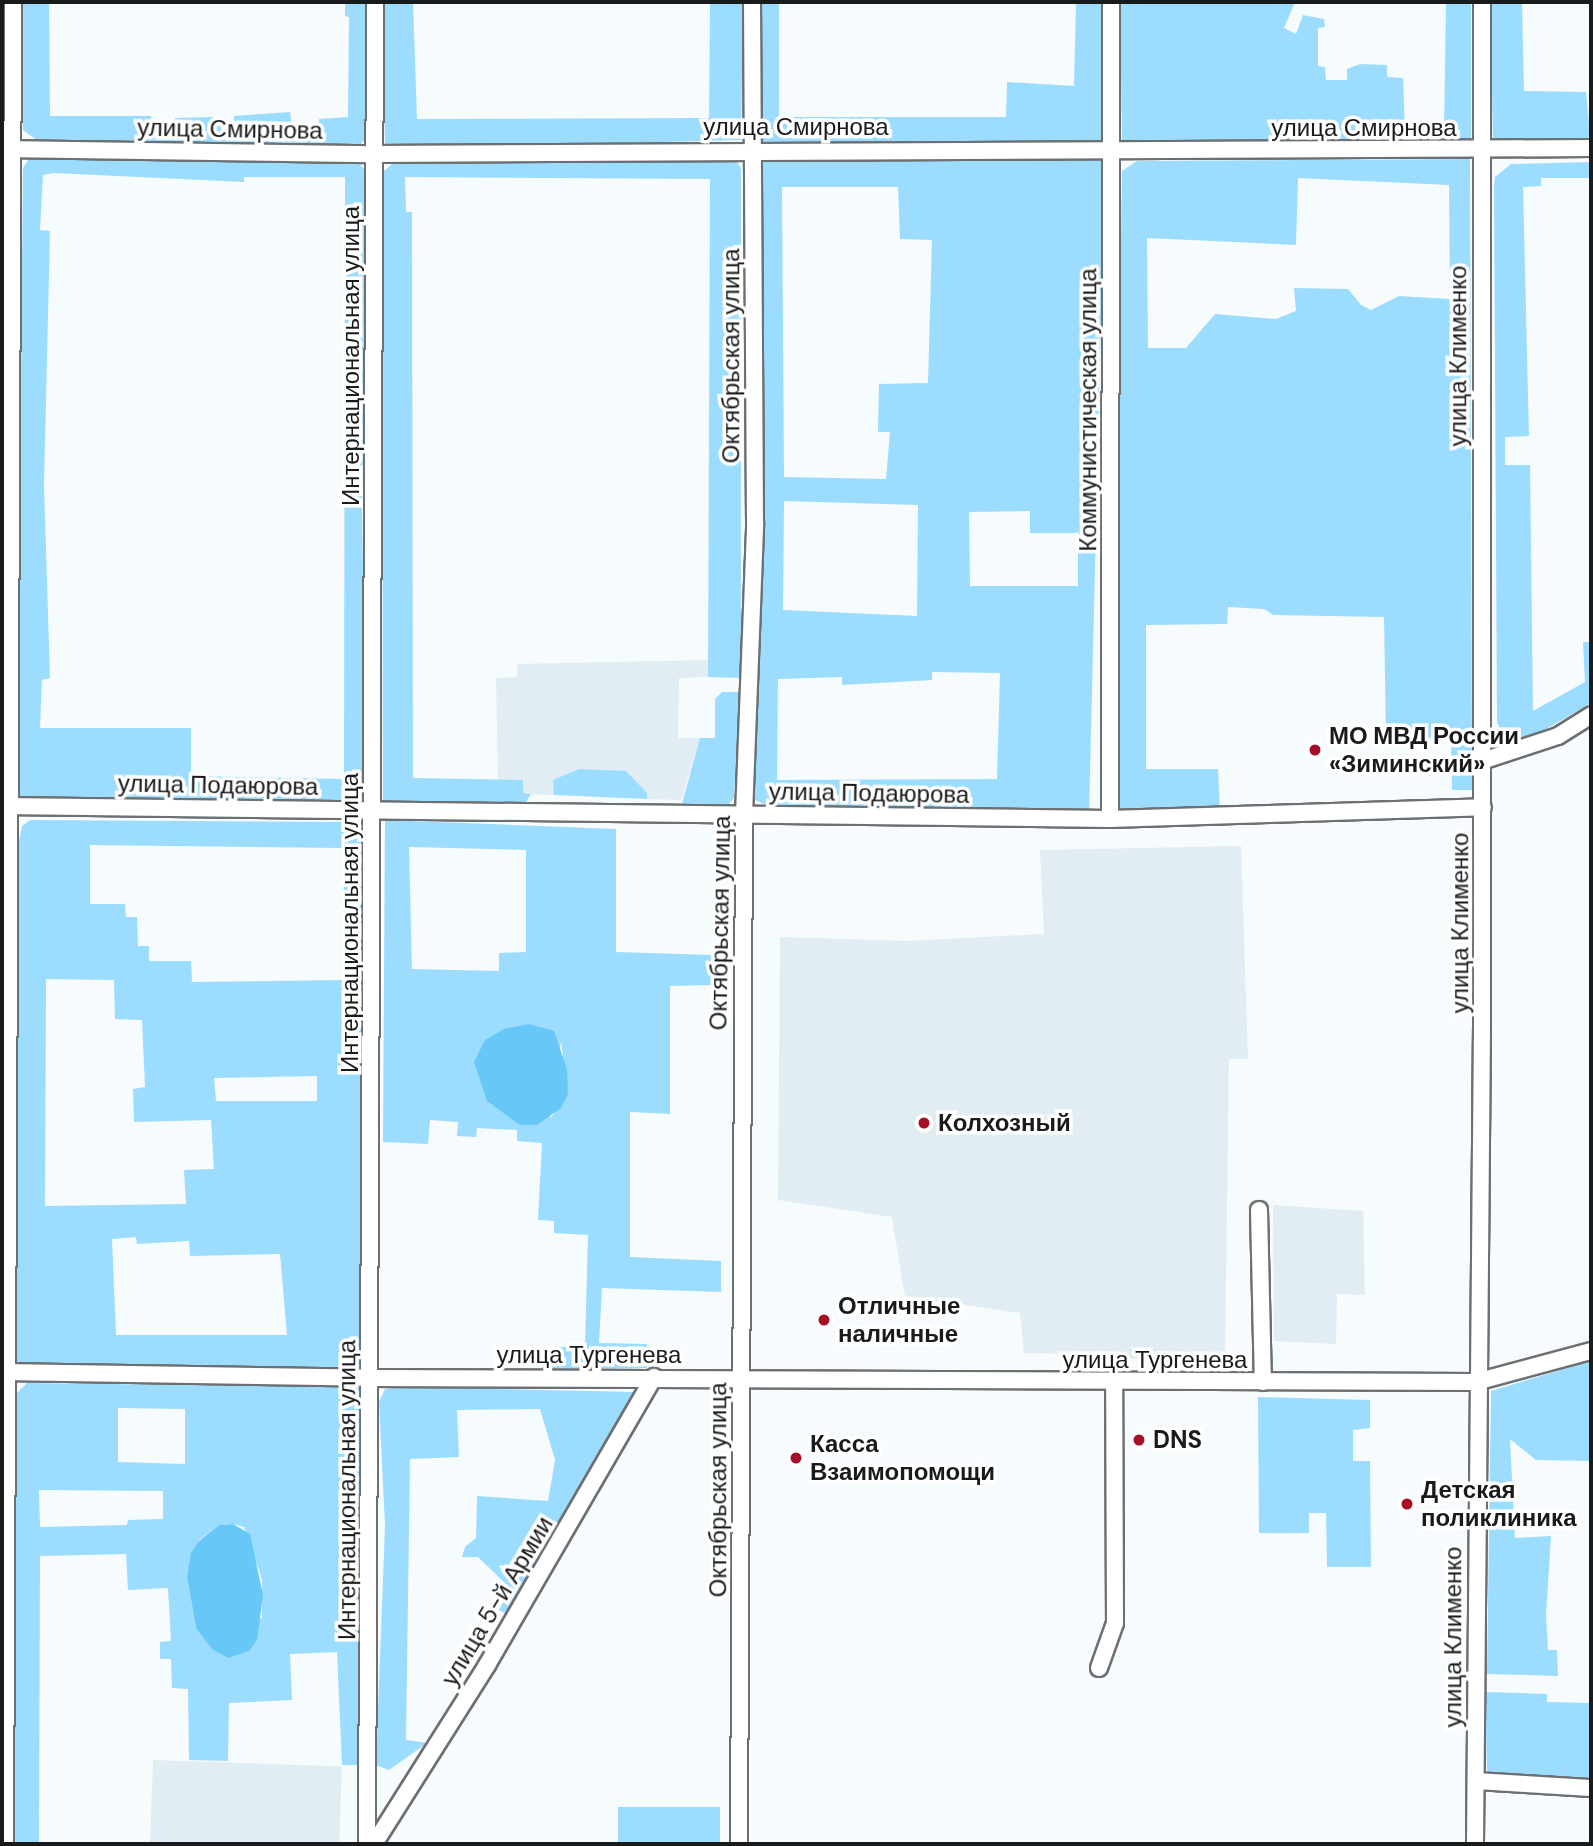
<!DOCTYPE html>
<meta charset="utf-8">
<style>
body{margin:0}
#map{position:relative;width:1593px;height:1846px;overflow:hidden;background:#f6fbfd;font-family:"DM Sans",sans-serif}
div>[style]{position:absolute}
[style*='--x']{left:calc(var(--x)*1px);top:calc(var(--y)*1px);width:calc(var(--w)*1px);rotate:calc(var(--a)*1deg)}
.built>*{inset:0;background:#e1edf3;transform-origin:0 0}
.green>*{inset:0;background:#9cdcfe;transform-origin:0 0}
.water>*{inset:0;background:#67c8f8}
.roads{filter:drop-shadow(2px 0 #6c7073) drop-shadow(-2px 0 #6c7073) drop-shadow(0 2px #6c7073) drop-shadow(0 -2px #6c7073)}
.minor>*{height:16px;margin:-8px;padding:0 8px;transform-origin:8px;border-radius:8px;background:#fff}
.dots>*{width:19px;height:19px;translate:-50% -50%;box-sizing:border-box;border:4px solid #fff;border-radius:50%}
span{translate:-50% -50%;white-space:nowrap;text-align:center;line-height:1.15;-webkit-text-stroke:7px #fff;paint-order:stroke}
.street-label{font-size:24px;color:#191a1b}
.poi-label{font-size:24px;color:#191a1b;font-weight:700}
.left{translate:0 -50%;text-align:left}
.frame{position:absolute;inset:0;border:4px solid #191a1b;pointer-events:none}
</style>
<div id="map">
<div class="built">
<div style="clip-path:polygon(708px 660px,708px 677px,679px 678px,678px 738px,700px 738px,681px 800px,647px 799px,647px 793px,554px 780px,554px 795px,523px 794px,523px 780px,498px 780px,496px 678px,517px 677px,518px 664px)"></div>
<div style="clip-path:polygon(1241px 846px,1248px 1059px,1229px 1059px,1225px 1359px,1082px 1359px,1081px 1354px,1024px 1353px,1020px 1313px,905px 1296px,892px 1217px,778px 1200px,780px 937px,907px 941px,1044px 934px,1040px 850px)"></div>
<div style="clip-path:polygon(1273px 1205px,1363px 1211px,1365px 1295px,1337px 1294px,1336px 1344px,1274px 1341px)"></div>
<div style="left:153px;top:1760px;width:189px;height:84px;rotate:2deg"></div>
</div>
<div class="green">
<div style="clip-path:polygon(2px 2px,7px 2px,2px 140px)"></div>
<div style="clip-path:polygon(20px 2px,49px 2px,50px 116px,151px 116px,152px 125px,174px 125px,175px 118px,213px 117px,214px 126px,234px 125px,234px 116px,290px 112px,292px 127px,319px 127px,319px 119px,348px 117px,349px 17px,345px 16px,345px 2px,369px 2px,367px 137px,359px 146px,38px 141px,23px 130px)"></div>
<div style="clip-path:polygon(383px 2px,413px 2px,417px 119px,709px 118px,710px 2px,743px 2px,741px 140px,385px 149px)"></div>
<div style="clip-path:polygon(758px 2px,779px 2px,779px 117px,1006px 117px,1007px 82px,1074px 86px,1076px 2px,1105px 2px,1105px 148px,759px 144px)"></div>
<div style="clip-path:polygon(1120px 2px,1295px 2px,1284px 28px,1296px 34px,1303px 15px,1324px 19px,1325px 27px,1318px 28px,1318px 66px,1325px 67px,1326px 80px,1347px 80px,1347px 69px,1360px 64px,1387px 65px,1387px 77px,1403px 78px,1405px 131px,1444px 133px,1446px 2px,1471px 2px,1471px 147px,1122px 143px)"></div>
<div style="clip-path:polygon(1490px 2px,1522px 2px,1524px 91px,1586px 92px,1591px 144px,1497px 143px,1493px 139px)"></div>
<div style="clip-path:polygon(evenodd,759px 154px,1105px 160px,1089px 813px,771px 807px,753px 799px,762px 476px,759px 154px,782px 187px,898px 187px,900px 239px,932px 240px,928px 383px,879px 384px,878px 432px,890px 432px,886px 479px,784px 477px,782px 187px,759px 154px,784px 501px,918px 505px,917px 616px,783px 610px,784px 501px,759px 154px,1030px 511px,1030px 533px,1078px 533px,1078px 586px,970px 586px,969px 512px,1030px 511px,759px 154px,932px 672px,1000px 673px,997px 779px,777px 780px,778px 679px,842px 677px,842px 685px,932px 680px,932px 672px)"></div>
<div style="clip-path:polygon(evenodd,39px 155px,350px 162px,359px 163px,367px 173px,362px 509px,367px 804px,20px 799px,17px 794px,23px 168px,30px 157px,39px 155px,54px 173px,244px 182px,244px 177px,345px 177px,344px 779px,191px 776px,191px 728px,40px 728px,42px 680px,50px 678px,44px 485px,50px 231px,40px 230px,43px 175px,54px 173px)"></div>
<div style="clip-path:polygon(724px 156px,736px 160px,741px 168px,741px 678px,708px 677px,710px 179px,405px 177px,406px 212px,412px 212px,413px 778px,523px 780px,523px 793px,531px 794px,525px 804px,383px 802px,382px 173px,394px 162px)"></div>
<div style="clip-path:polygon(2px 158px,5px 158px,2px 798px)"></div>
<div style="clip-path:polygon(evenodd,1470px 159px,1472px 790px,1452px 790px,1451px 739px,1386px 737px,1384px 617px,1273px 615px,1264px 609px,1228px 607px,1227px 624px,1146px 625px,1146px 769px,1218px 769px,1220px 813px,1113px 815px,1122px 171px,1137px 161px,1470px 159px,1298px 178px,1449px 185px,1450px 299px,1399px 296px,1371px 310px,1361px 305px,1348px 289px,1294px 288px,1296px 311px,1276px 319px,1215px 314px,1186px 348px,1148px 348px,1147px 238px,1296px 245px,1298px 178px)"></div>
<div style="clip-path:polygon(1591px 162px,1591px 178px,1541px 178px,1541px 186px,1523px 187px,1529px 436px,1505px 437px,1505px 465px,1530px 465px,1533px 711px,1585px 682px,1583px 642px,1591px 642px,1591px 703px,1534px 736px,1512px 740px,1503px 736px,1497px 722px,1494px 186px,1495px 177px,1511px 164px)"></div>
<div style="clip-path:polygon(722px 692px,740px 692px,734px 798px,726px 807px,681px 807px,700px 738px,715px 738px,715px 699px)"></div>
<div style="clip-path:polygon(579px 769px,626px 771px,647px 793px,647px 799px,554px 795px,553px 780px)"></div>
<div style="clip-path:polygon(evenodd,30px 820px,344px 822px,355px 824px,368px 836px,362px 1366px,356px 1370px,16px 1363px,18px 847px,22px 826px,30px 820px,90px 845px,344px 848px,343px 980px,192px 982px,191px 961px,149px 961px,149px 946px,138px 946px,137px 917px,126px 917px,125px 904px,90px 904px,90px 845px,30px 820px,46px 979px,114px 980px,115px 1019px,142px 1020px,145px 1087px,133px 1089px,134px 1122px,211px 1120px,214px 1169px,184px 1170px,186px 1204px,45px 1206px,46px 979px,30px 820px,317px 1076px,317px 1101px,216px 1101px,214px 1078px,317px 1076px,30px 820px,136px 1237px,137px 1244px,189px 1241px,190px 1256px,280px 1254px,287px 1335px,116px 1335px,112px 1239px,136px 1237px)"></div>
<div style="clip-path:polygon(evenodd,385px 820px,616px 829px,616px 952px,713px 955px,713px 985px,670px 986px,670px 1114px,630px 1112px,630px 1257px,721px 1261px,721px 1292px,602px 1288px,599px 1343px,647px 1344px,647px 1368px,542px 1369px,541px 1348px,585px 1346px,588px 1235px,554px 1233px,554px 1221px,538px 1220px,542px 1143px,517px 1141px,517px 1130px,477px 1128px,476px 1137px,457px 1136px,458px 1122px,430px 1120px,428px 1144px,383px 1142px,385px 820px,409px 847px,526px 850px,526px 952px,499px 953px,499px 971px,412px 969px,409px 847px,385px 820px,561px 1041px,568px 1094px,550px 1119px,561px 1041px)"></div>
<div style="clip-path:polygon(1591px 1361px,1591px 1461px,1536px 1460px,1510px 1439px,1515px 1538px,1551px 1536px,1546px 1615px,1548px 1650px,1557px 1650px,1558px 1676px,1487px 1674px,1491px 1391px)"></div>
<div style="clip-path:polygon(evenodd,27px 1383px,359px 1387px,367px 1579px,358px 1765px,342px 1765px,337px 1652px,290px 1654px,292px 1700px,229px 1703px,228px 1761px,189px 1760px,188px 1689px,172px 1688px,171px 1659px,160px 1659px,160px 1642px,171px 1641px,168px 1588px,128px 1590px,126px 1554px,40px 1556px,39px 1844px,11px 1844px,14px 1396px,27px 1383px,118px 1408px,185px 1409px,185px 1464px,118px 1462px,118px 1408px,27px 1383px,39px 1490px,163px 1491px,163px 1519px,128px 1520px,127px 1525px,40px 1527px,39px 1490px,27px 1383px,233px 1524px,244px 1527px,262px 1579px,262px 1618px,196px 1628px,187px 1577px,199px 1540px,219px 1525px,233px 1524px)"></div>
<div style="clip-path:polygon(397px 1387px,635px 1392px,507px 1614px,499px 1610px,510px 1588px,478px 1557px,462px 1557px,465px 1547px,476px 1538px,477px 1496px,548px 1501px,555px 1460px,540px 1409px,457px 1410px,459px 1457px,410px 1459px,406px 1740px,427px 1743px,389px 1770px,376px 1765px,385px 1526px,379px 1402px,385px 1389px)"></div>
<div style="clip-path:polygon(1258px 1397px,1370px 1400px,1370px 1428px,1353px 1430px,1353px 1461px,1370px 1461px,1371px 1567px,1327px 1567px,1326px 1513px,1309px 1513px,1309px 1533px,1259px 1533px)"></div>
<div style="clip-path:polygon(1485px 1692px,1547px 1694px,1547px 1702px,1591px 1703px,1591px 1781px,1498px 1776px,1487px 1770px)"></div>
<div style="left:618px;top:1807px;width:102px;height:37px"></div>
</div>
<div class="water">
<div style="clip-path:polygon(528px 1024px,554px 1031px,567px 1069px,568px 1094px,561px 1108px,537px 1125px,520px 1125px,487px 1101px,474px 1062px,485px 1040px,504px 1029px)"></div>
<div style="clip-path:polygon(233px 1524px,250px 1534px,263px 1595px,257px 1640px,249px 1651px,228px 1658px,212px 1649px,196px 1628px,187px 1577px,191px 1553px,199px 1541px,219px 1525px)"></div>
</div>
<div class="roads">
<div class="minor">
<div style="--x:2;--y:149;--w:371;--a:0.8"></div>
<div style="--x:373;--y:154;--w:1218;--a:-0.28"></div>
<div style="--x:1482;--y:761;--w:80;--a:-18.2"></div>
<div style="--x:1558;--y:736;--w:39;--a:-32"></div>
<div style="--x:2;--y:806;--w:1108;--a:0.67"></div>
<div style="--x:1110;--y:819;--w:373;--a:-1.8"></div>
<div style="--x:1110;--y:819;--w:817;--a:-89.93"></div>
<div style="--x:1259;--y:1210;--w:172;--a:88.7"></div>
<div style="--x:2;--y:1372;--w:367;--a:0.9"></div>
<div style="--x:369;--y:1378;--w:1107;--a:0.21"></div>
<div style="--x:1476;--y:1382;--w:119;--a:-15.1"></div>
<div style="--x:1099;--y:1668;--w:48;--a:-70.4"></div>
<div style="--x:1115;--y:1623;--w:240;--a:-90.2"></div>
<div style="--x:1476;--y:1781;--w:115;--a:3.5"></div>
<div style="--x:5;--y:1844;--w:1842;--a:-89.75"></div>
<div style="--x:367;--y:1844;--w:1842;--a:-89.75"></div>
<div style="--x:374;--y:1844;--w:212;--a:-57.7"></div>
<div style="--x:487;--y:1665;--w:333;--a:-59.9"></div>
<div style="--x:739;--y:1844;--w:1029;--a:-89.72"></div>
<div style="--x:744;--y:815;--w:293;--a:-87.8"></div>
<div style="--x:755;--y:522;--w:520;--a:-90.33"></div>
<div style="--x:1475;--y:1844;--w:822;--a:-89.51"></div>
<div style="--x:1482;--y:1022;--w:1020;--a:-90"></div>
</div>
</div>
<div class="dots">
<div style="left:1315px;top:750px;background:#a70f27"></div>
<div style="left:924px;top:1123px;background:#a70f27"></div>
<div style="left:824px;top:1320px;background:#a70f27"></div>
<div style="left:1139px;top:1440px;background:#a70f27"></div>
<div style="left:796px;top:1458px;background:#a70f27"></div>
<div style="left:1407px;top:1504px;background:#a70f27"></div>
</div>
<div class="street-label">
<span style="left:796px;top:127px">улица Смирнова</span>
<span style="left:1364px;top:128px">улица Смирнова</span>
<span style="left:230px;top:129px;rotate:1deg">улица Смирнова</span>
<span style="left:351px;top:356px;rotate:-90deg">Интернациональная улица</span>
<span style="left:731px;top:356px;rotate:-90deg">Октябрьская улица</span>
<span style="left:1458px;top:356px;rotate:-90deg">улица Клименко</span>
<span style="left:1088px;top:410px;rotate:-90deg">Коммунистическая улица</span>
<span style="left:218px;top:785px;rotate:1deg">улица Подаюрова</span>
<span style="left:869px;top:793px;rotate:1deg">улица Подаюрова</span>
<span style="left:350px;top:923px;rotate:-90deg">Интернациональная улица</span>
<span style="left:720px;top:923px;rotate:-89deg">Октябрьская улица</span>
<span style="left:1460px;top:923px;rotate:-90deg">улица Клименко</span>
<span style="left:589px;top:1355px">улица Тургенева</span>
<span style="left:1155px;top:1360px">улица Тургенева</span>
<span style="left:347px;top:1490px;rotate:-90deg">Интернациональная улица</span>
<span style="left:718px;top:1490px;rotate:-90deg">Октябрьская улица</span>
<span style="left:497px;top:1601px;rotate:-59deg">улица 5-й Армии</span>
<span style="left:1453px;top:1637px;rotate:-90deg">улица Клименко</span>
</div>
<div class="poi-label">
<span class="left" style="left:1329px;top:750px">МО МВД России<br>«Зиминский»</span>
<span class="left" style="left:938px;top:1123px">Колхозный</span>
<span class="left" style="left:838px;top:1320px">Отличные<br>наличные</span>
<span class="left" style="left:1153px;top:1440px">DNS</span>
<span class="left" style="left:810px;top:1458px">Касса<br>Взаимопомощи</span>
<span class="left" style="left:1421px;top:1504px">Детская<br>поликлиника</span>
</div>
<div class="frame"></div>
</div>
